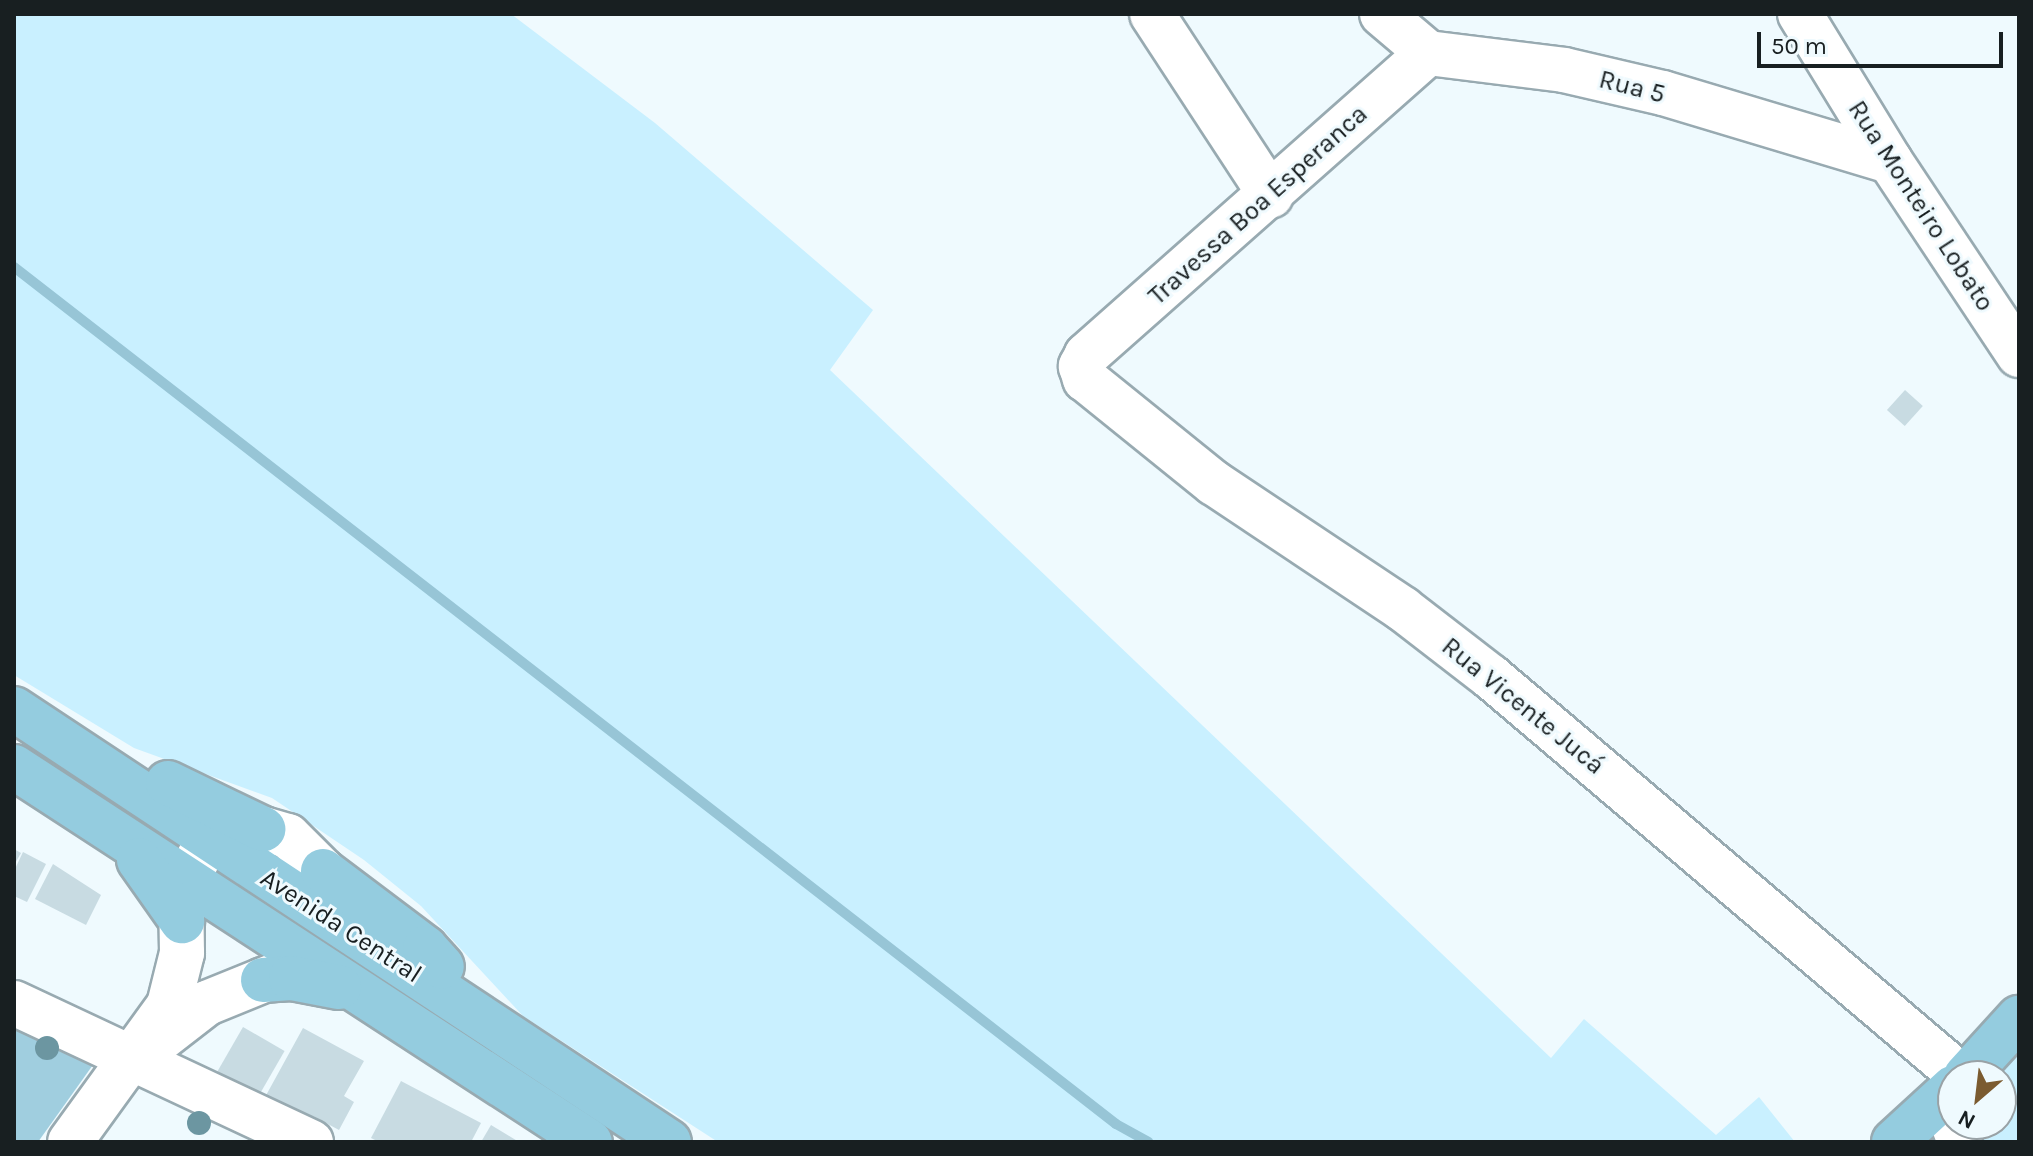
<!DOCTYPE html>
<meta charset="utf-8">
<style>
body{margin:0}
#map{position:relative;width:2033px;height:1156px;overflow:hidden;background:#effafe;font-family:Karla,sans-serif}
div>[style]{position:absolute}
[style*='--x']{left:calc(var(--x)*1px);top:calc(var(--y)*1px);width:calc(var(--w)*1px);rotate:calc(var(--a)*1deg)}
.green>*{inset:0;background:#c9f0ff}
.forest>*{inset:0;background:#a0cedf}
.stream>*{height:10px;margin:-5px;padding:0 5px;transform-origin:5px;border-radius:5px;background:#97c5d6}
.building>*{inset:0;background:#c8dbe2;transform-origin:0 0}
.roads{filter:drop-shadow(2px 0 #98aab1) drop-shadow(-2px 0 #98aab1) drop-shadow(0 2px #98aab1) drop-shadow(0 -2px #98aab1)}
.minor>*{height:44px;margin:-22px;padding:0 22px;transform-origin:22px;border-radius:22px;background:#fff}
.major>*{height:44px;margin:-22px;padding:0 22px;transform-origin:22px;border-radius:22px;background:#94ccdf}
.trees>*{width:24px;height:24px;margin:-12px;border-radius:50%;background:#6c96a1}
span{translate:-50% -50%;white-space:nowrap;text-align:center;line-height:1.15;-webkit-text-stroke:6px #effafe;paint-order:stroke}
.street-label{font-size:26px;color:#181f21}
.frame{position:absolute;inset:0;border:16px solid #181f21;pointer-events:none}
.north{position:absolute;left:1937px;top:1060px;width:80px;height:80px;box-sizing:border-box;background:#effafe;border:2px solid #99a2a6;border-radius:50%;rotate:208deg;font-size:22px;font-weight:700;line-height:32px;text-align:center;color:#181f21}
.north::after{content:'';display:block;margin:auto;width:28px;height:36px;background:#7b5b30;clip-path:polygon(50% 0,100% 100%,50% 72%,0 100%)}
.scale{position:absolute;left:1757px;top:32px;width:246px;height:36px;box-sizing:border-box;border:4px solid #181f21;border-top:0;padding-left:10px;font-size:24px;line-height:28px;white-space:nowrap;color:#181f21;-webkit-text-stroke:6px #effafe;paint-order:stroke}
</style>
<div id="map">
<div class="green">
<div style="clip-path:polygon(14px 14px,511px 14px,655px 123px,873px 310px,830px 370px,1551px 1058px,1584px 1019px,1716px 1135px,1759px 1097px,1795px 1142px,718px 1142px,523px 1016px,421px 906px,364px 860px,272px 798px,134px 748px,14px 675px)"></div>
<div style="clip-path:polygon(2019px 1052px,2019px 1142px,1938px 1142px,1954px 1124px,2001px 1124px,1997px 1076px)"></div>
</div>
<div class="forest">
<div style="clip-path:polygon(14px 1024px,95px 1062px,38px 1142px,14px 1142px)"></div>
</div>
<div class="stream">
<div style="--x:14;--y:267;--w:1396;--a:37.87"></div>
<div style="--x:1116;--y:1124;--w:37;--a:29"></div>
</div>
<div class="building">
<div style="left:1905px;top:390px;width:24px;height:27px;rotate:42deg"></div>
<div style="clip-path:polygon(14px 849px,21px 853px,14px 865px)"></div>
<div style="clip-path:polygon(23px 852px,46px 864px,27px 902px,14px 896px,14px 871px)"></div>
<div style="clip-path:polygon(53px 864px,101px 895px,86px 925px,35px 899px)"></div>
<div style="left:243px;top:1027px;width:48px;height:51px;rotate:30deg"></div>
<div style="clip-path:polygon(303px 1028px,364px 1061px,344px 1096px,354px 1102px,339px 1130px,313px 1116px,308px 1124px,264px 1099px)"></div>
<div style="clip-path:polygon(401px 1081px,481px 1123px,471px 1142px,379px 1142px,371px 1138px)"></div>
<div style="clip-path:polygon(491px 1125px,519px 1142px,481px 1142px)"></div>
</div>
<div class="roads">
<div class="minor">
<div style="--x:1152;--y:14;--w:217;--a:56.8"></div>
<div style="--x:1382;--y:14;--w:60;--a:40.3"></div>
<div style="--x:1428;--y:53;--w:137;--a:7.1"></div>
<div style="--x:1564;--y:70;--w:102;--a:13.1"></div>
<div style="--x:1663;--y:93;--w:237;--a:16.7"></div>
<div style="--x:1800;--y:14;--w:172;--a:58.5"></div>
<div style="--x:1890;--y:161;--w:233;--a:56.4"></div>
<div style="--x:1428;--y:53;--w:456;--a:138.5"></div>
<div style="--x:1087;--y:355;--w:13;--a:119"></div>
<div style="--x:1081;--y:366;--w:14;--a:73"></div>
<div style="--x:1085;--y:379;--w:166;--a:38.9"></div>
<div style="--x:1214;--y:483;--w:227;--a:33.7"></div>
<div style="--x:1403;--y:609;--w:111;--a:37.7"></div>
<div style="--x:1491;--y:677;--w:617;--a:40.33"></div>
<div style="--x:14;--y:1003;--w:328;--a:25.1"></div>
<div style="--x:132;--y:1061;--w:95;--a:-37.7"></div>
<div style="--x:207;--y:1003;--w:98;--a:-22.1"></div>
<div style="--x:1953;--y:1124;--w:19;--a:69"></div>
<div style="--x:70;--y:1142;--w:169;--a:-54.1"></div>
<div style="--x:169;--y:1005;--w:54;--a:-76"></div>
<div style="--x:182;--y:953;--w:62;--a:-90.9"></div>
<div style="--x:181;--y:891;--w:45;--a:-62.3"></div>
<div style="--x:202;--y:851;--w:40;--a:-28"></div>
<div style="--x:237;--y:832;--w:26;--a:-7"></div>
<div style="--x:263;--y:829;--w:26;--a:16"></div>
<div style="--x:288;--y:836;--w:49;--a:45"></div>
<div style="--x:323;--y:871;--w:39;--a:80"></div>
</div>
<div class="major">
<div style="--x:14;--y:709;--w:785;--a:33.47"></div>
<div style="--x:14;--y:767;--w:687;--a:33.07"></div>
<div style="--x:168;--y:783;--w:106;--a:25.8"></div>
<div style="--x:139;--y:860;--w:75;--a:54.8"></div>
<div style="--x:323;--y:871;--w:128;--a:37"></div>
<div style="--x:425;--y:948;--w:25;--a:48"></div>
<div style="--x:263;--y:980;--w:28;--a:-4"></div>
<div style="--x:291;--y:978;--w:49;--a:10.6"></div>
<div style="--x:1966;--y:1076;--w:79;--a:-47.6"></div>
<div style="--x:1894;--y:1142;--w:80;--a:-42.5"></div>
</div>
</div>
<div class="trees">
<div style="left:47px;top:1048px"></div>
<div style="left:199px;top:1123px"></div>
</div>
<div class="street-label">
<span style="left:1632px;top:87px;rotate:14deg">Rua 5</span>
<span style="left:1258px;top:205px;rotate:-42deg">Travessa Boa Esperanca</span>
<span style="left:1921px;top:206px;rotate:57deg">Rua Monteiro Lobato</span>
<span style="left:1523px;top:706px;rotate:39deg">Rua Vicente Jucá</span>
<span style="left:341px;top:926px;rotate:33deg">Avenida Central</span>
</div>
<div class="frame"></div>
<div class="north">N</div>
<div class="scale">50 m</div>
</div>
